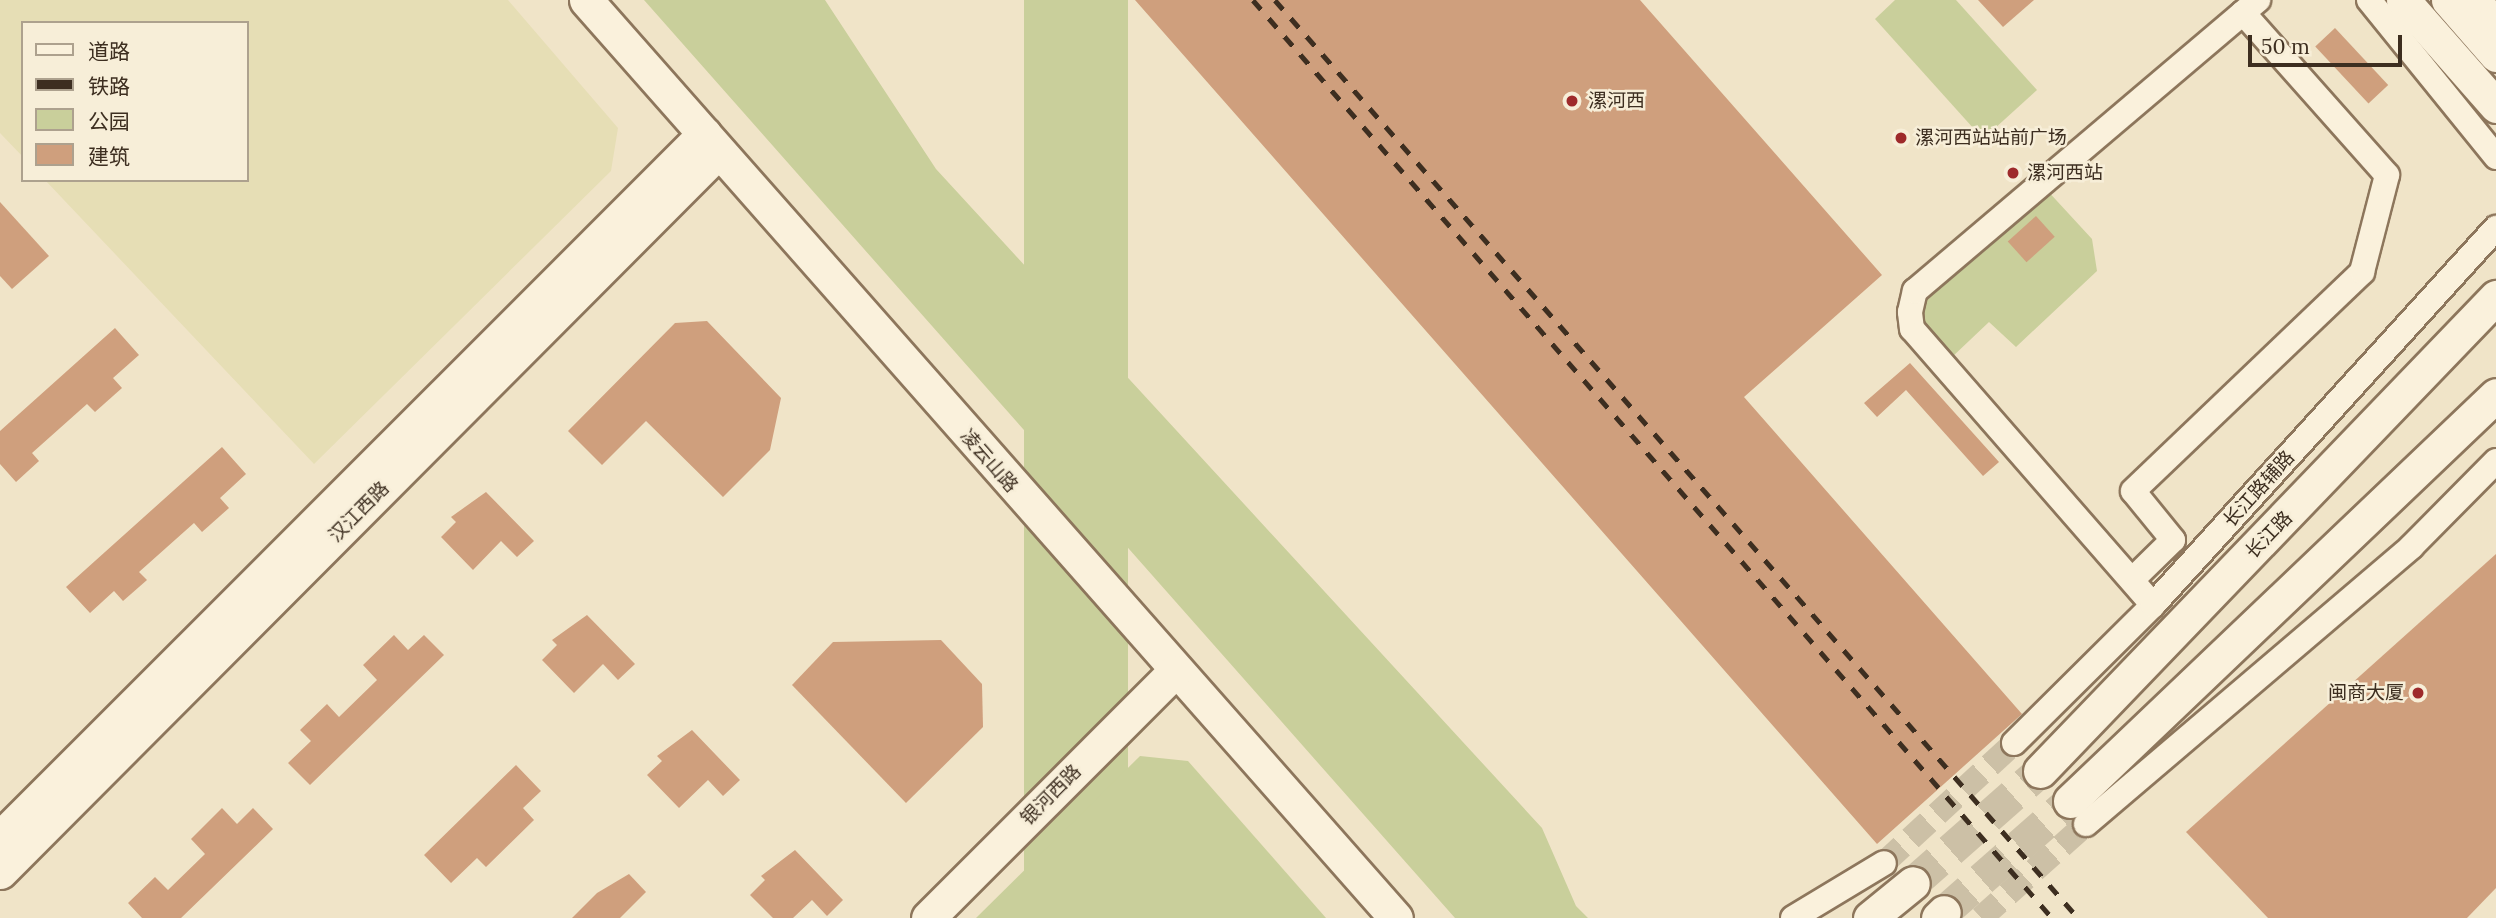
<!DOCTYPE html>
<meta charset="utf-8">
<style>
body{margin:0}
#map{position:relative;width:2496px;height:918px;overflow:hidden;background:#f0e4c8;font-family:Lora,"Noto Sans SC",serif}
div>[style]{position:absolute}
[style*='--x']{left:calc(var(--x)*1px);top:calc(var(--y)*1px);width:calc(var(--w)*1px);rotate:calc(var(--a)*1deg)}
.farmland>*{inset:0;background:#e6deb5}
.green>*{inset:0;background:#c9cf9b;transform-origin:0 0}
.building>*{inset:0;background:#cf9f7d;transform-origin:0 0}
.street-tunnel>*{height:24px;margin-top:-12px;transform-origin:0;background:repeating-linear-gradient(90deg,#ccc0a6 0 24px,transparent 0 36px)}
.secondary-tunnel>*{height:33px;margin-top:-16.5px;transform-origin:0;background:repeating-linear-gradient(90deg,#ccc0a6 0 33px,transparent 0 50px)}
.roads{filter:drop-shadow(2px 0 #8d765c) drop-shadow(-2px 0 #8d765c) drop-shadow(0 2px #8d765c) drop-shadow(0 -2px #8d765c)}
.street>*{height:24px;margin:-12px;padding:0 12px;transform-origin:12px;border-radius:12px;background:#faf1dc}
.secondary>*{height:33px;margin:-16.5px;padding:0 16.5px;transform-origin:16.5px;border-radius:16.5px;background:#faf1dc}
.rail>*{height:5px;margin-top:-2.5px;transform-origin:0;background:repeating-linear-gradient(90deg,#3d2e20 0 12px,transparent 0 24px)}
.dots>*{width:19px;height:19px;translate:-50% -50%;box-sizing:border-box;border:4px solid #f7eed8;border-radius:50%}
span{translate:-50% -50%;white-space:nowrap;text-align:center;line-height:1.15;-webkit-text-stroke:5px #f7eed8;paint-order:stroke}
.poi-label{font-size:19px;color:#3d2e20}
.left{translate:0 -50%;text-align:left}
.right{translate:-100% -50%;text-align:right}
.street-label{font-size:19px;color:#3d2e20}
.legend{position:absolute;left:21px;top:21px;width:228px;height:161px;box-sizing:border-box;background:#f7eed8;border:2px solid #ada18e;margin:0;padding:9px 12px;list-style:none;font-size:21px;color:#3d2e20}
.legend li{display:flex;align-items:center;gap:14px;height:35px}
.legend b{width:35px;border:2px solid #ada18e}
.scale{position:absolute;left:2248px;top:35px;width:154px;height:32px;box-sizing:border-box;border:4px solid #3d2e20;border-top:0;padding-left:9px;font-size:21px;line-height:24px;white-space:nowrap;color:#3d2e20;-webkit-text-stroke:5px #f7eed8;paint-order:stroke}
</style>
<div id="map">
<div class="farmland">
<div style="clip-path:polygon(0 0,508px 0,618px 128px,611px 171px,314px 464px,45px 180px,247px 180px,247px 23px,23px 23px,23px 157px,0 133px)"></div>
</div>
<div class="green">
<div style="clip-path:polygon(644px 0,825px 0,936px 169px,1542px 828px,1576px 906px,1588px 918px,1455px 918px)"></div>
<div style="left:1024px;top:0;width:104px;height:1179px"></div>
<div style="clip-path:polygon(1895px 0,1956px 0,2037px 90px,1983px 139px,1875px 19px)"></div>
<div style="clip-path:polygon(2045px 188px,2092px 239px,2097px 271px,2016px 347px,1989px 322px,1951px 358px,1921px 326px,1920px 299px)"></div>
<div style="clip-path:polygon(1140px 756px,1188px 761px,1326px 918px,976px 918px)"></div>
</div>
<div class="building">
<div style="clip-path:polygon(1135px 0,1640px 0,1882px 275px,1744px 397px,2022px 714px,1877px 844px)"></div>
<div style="clip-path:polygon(1978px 0,2034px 0,2003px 27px)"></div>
<div style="left:2335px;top:28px;width:78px;height:27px;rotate:47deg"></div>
<div style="clip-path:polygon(0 202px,49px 256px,12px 289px,0 276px)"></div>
<div style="left:2036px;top:216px;width:28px;height:38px;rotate:48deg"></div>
<div style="clip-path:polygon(707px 321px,781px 398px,770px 450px,723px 497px,646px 421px,602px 465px,568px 431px,675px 323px)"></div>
<div style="clip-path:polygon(115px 328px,139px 355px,113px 378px,122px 388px,95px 412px,87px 404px,32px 453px,39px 461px,16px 482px,0 464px,0 431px)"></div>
<div style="clip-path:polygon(1910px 363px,1999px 462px,1983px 476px,1906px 390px,1877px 417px,1864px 403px)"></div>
<div style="clip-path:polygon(222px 447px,246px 474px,220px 498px,229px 508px,202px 532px,194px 523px,139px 572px,147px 580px,123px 601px,114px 591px,90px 613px,66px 587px)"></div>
<div style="clip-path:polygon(486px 492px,534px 541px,517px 557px,501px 541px,473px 570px,441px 537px,456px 522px,451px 517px)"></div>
<div style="clip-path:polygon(2496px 554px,2496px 888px,2467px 918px,2268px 918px,2186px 832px)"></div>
<div style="clip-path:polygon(587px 615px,635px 664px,618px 680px,603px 664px,574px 693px,542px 660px,557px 645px,552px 640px)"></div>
<div style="clip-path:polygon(394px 635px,408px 650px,424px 635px,444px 655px,310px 785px,288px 763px,311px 741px,300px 730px,327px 704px,339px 717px,377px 680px,363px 665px)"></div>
<div style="clip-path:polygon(941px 640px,982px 684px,983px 727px,906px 803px,792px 685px,833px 642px)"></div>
<div style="clip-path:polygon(692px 730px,740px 780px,723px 796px,708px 780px,679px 808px,647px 775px,662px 761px,657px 756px)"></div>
<div style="clip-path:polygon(516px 765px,541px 791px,523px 808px,534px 820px,486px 867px,477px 858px,451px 883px,424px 855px)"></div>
<div style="clip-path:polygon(222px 808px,237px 824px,253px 808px,273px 829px,181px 918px,142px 918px,128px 903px,155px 877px,168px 890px,205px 854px,191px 839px)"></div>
<div style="clip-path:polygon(795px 850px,843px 900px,827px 916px,812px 900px,793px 918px,773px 918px,750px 895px,765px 880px,761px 876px)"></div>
<div style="clip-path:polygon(629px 874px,646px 892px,620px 918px,572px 918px,597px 893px)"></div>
</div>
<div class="street-tunnel">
<div style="--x:1884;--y:863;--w:177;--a:-42.7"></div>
<div style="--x:1981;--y:918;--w:141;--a:-41.8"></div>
</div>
<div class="secondary-tunnel">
<div style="--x:1913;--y:883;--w:169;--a:-41.4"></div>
<div style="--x:1944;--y:912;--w:168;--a:-41.4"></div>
</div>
<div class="roads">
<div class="street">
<div style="--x:2369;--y:0;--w:202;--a:51"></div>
<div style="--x:2479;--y:0;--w:25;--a:48"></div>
<div style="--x:2132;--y:580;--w:57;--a:-44.3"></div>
<div style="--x:2173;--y:540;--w:63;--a:-129.2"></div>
<div style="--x:2133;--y:491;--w:317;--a:-43.7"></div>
<div style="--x:2362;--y:272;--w:100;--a:-75.5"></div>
<div style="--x:2387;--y:175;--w:217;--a:-131.6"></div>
<div style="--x:2153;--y:605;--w:366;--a:-131.1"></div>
<div style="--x:1912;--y:329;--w:17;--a:-97"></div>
<div style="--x:1910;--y:312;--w:22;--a:-77"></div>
<div style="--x:1915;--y:291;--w:450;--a:-40.3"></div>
<div style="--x:2014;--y:743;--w:196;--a:-44.8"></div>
<div style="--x:2153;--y:605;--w:510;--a:-47.7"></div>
<div style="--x:2086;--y:824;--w:427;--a:-40.4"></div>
<div style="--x:2411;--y:547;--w:121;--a:-45.3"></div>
<div style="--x:1793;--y:918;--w:106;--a:-31.1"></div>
</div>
<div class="secondary">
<div style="--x:586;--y:0;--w:1224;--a:48.58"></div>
<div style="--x:2403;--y:0;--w:141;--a:48.7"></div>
<div style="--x:2448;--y:0;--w:73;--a:48.9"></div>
<div style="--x:2040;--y:771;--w:658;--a:-46.11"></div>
<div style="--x:2070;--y:801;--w:588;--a:-43.62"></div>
<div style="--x:0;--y:838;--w:996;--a:-45"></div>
<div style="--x:0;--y:872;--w:1017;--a:-45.08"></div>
<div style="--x:928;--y:918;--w:348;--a:-45"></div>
<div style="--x:1870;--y:918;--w:55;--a:-39.1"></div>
<div style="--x:1938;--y:918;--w:8;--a:-45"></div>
</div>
</div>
<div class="rail">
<div style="--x:1253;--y:0;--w:1217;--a:48.96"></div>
<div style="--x:1275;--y:0;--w:1220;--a:48.82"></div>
</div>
<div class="dots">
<div style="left:1572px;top:101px;background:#9e2a2b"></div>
<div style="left:1901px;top:138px;background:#9e2a2b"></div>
<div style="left:2013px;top:173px;background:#9e2a2b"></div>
<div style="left:2418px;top:693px;background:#9e2a2b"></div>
</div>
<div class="poi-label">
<span class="left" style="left:1588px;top:101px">漯河西</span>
<span class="left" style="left:1915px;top:138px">漯河西站站前广场</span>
<span class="left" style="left:2027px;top:173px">漯河西站</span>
<span class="right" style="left:2404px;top:693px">闽商大厦</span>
</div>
<div class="street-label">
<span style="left:989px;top:461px;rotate:49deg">凌云山路</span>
<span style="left:2259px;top:489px;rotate:-48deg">长江路辅路</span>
<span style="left:359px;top:512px;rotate:-45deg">汉江西路</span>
<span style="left:2269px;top:535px;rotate:-46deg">长江路</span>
<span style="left:1051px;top:795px;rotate:-45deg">银河西路</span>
</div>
<ul class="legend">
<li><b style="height:9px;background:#faf1dc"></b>道路</li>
<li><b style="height:9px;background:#3d2e20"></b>铁路</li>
<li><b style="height:19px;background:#c9cf9b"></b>公园</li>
<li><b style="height:19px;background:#cf9f7d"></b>建筑</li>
</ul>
<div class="scale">50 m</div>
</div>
